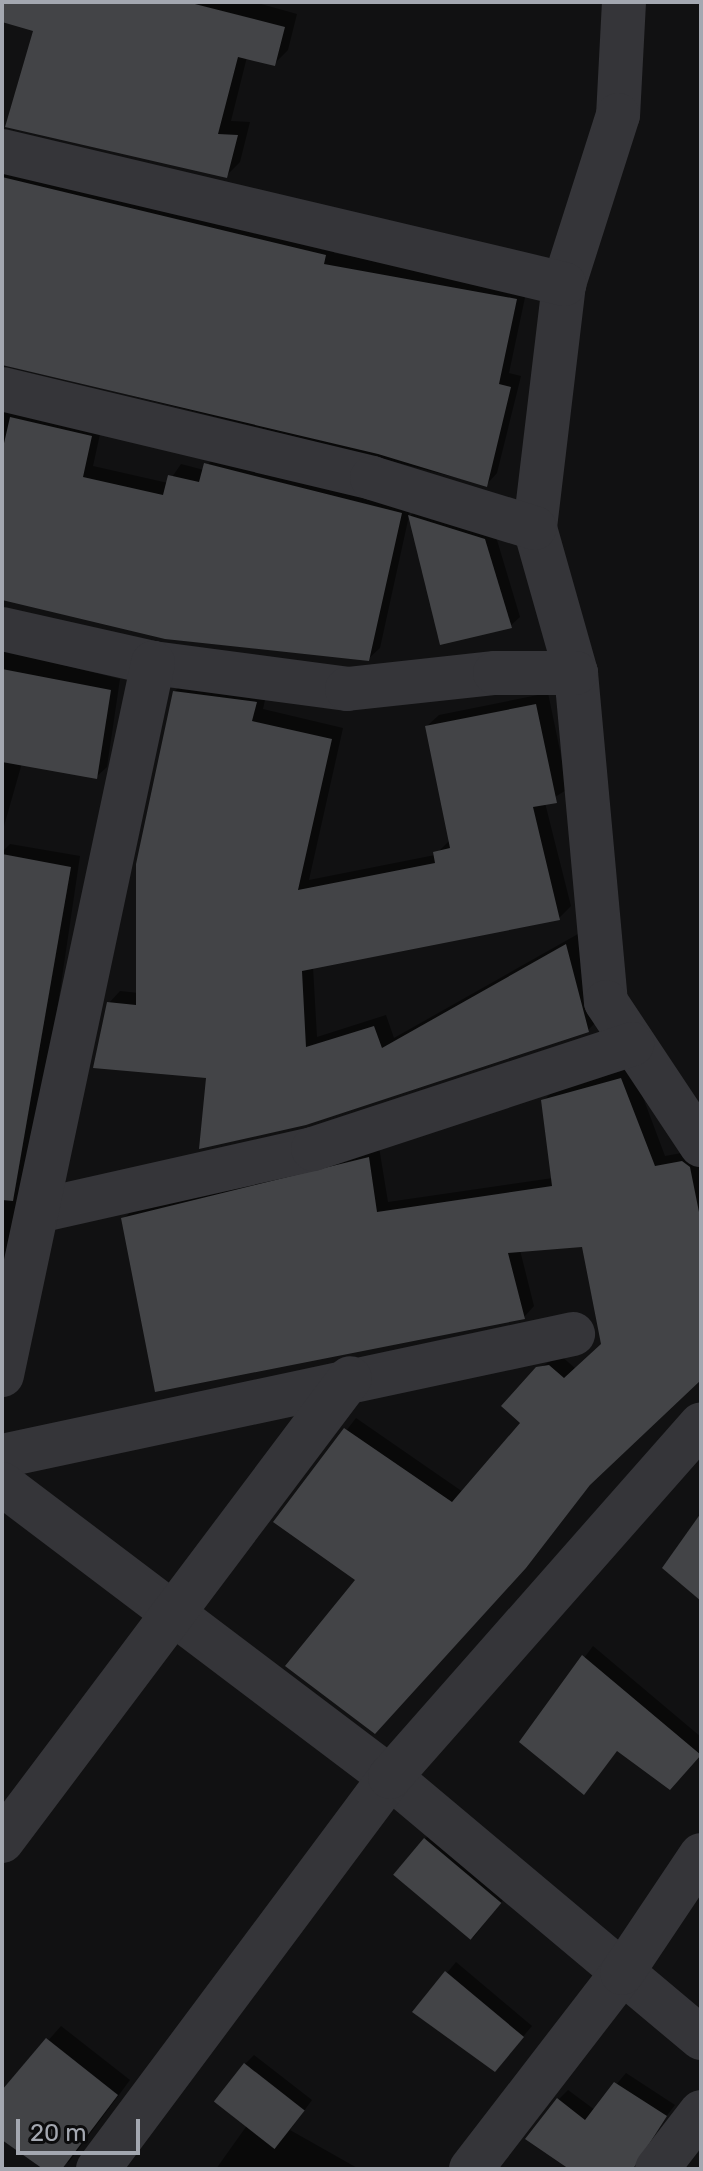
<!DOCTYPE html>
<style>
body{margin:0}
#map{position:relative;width:703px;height:2171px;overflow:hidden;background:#111112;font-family:Rubik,sans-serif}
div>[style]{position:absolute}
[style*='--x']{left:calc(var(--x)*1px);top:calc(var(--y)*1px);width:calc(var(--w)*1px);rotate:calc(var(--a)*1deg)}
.shadow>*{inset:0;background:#0007}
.building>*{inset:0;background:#434447;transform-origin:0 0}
.minor>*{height:44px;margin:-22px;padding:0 22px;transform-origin:22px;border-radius:22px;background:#353539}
span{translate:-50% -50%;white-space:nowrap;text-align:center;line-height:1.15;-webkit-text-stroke:6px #0c0c0d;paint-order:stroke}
.frame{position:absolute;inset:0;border:4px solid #a4a8b1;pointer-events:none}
.scale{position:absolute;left:16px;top:2119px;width:124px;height:36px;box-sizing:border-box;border:4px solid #a4a8b1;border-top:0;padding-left:10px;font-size:24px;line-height:28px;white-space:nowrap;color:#a4a8b1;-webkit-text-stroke:6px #0c0c0d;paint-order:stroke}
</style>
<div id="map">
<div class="shadow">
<div style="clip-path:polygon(24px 2px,254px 2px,297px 14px,288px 50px,274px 64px,247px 57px,231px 121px,250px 122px,240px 162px,226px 176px,36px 29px)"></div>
<div style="clip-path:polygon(14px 166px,336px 244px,334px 253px,527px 288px,509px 373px,521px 376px,497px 473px,486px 485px,2px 363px,2px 176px)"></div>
<div style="clip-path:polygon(2px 397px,102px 425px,93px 466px,168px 483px,181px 464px,204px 470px,217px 453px,412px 502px,380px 648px,368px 659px,2px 598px)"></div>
<div style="clip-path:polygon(419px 507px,494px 530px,520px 617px,510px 626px,410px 516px)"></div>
<div style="clip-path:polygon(2px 650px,120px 679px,107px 767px,96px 777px,22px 763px,2px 833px)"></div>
<div style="clip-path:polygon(186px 680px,267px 691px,263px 709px,343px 728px,309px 880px,435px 855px,450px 840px,427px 726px,439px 715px,548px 693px,568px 789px,545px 803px,571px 906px,559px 918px,313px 967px,317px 1037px,386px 1015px,394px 1038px,578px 934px,600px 1018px,588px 1030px,209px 1077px,109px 1003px,120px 991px,139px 993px,174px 692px)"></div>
<div style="clip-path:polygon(10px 844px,80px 856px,47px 1079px,2px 1289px,2px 852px)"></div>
<div style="clip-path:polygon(632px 1068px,665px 1156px,693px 1151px,701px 1173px,701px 1377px,598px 1474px,536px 1555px,386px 1721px,357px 1580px,276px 1522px,356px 1418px,463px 1492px,522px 1423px,538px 1369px,560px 1355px,576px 1369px,603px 1344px,583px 1245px,520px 1250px,534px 1306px,524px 1317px,124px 1218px,135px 1208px,379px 1147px,388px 1202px,553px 1178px,543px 1101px,554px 1090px)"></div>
<div style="clip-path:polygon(593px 1646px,701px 1737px,701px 1753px,680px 1778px,618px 1749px,584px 1792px,522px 1742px)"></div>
<div style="clip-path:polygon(435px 1830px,509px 1892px,473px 1938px,425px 1839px)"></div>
<div style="clip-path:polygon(456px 1962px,532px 2026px,504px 2059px,415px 2012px)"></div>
<div style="clip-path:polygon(61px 2026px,130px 2080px,69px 2162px,46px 2169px,2px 2137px,2px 2093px)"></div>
<div style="clip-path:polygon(254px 2055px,312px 2100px,290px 2130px,359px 2169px,216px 2169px,248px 2124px,245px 2064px)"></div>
<div style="clip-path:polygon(626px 2073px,675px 2105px,646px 2143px,643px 2169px,573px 2169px,558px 2100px,568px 2090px,595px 2110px)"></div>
</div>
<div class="building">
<div style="clip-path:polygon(2px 2px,187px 2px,285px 27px,275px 66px,238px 57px,218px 134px,238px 135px,227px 178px,5px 127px,33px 31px,2px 22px)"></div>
<div style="clip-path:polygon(2px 177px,326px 255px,324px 264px,517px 299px,499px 384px,511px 387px,487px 487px,378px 454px,2px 365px)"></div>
<div style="clip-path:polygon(10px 417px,92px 436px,83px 477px,163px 495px,168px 475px,199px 482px,204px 463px,402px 513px,369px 661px,165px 639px,2px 600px,2px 452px)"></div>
<div style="clip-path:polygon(408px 515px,485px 539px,512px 628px,440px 645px)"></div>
<div style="clip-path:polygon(2px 669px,111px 690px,97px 779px,2px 762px)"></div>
<div style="clip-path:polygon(173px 691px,257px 702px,252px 721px,332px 739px,298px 890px,435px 863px,433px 852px,450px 848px,425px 726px,536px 704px,557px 803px,533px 807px,560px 920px,302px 971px,306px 1047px,374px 1026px,382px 1048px,566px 944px,589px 1032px,306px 1125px,199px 1149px,206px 1078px,93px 1068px,107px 1002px,136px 1005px,136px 864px)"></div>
<div style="clip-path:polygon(2px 854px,71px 867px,13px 1201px,2px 1200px)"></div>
<div style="clip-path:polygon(621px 1078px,655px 1166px,682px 1161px,690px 1167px,701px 1222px,701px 1380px,590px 1485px,526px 1568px,375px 1734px,285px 1666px,355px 1580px,273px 1522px,344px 1428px,452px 1502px,520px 1423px,501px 1406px,536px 1367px,549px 1365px,564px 1378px,601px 1344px,582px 1247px,508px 1253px,525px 1319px,155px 1392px,121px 1218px,369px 1157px,377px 1212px,552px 1186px,541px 1100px)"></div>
<div style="clip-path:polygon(701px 1513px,701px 1601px,662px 1568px)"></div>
<div style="clip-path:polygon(582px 1655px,701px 1755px,670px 1790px,617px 1751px,584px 1795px,519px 1742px)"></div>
<div style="left:424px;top:1838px;width:101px;height:48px;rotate:40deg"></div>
<div style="clip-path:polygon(445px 1971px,524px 2037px,495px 2072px,412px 2012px)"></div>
<div style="clip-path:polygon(46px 2038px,118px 2095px,62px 2169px,43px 2169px,2px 2140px,2px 2090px)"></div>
<div style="left:244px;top:2063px;width:77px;height:49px;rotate:38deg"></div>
<div style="clip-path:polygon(614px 2082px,667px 2116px,633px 2169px,569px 2169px,525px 2139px,557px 2098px,585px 2120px)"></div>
</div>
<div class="minor">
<div style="--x:624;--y:2;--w:113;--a:93"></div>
<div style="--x:618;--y:115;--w:177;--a:107.7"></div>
<div style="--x:564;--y:284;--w:246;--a:96.8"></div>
<div style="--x:535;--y:528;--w:151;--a:74.2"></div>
<div style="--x:576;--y:673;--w:330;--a:84.8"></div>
<div style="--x:606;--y:1002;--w:172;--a:56.4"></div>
<div style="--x:2;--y:151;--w:578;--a:13.31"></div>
<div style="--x:2;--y:389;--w:381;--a:13.5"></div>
<div style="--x:372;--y:478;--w:170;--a:17.1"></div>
<div style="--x:2;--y:629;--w:155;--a:12.7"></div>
<div style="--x:153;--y:663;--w:196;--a:7.6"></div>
<div style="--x:347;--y:689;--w:149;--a:-6.2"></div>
<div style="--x:495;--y:673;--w:81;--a:0"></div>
<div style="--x:38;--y:1211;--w:282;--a:-12.7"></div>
<div style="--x:313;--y:1149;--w:336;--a:-18.2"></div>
<div style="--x:2;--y:1375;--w:728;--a:-78.03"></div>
<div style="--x:2;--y:1456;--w:584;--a:-12.06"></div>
<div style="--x:2;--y:1484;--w:486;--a:37.1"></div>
<div style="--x:390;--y:1777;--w:406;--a:40"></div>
<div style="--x:2;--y:1841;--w:579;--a:-53.07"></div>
<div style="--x:98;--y:2169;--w:489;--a:-53.3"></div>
<div style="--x:390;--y:1777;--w:470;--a:-48.6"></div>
<div style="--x:471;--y:2169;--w:247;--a:-52.4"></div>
<div style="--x:622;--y:1973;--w:142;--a:-56.2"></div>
<div style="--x:657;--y:2169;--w:72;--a:-52.3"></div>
</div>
<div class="frame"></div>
<div class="scale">20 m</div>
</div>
